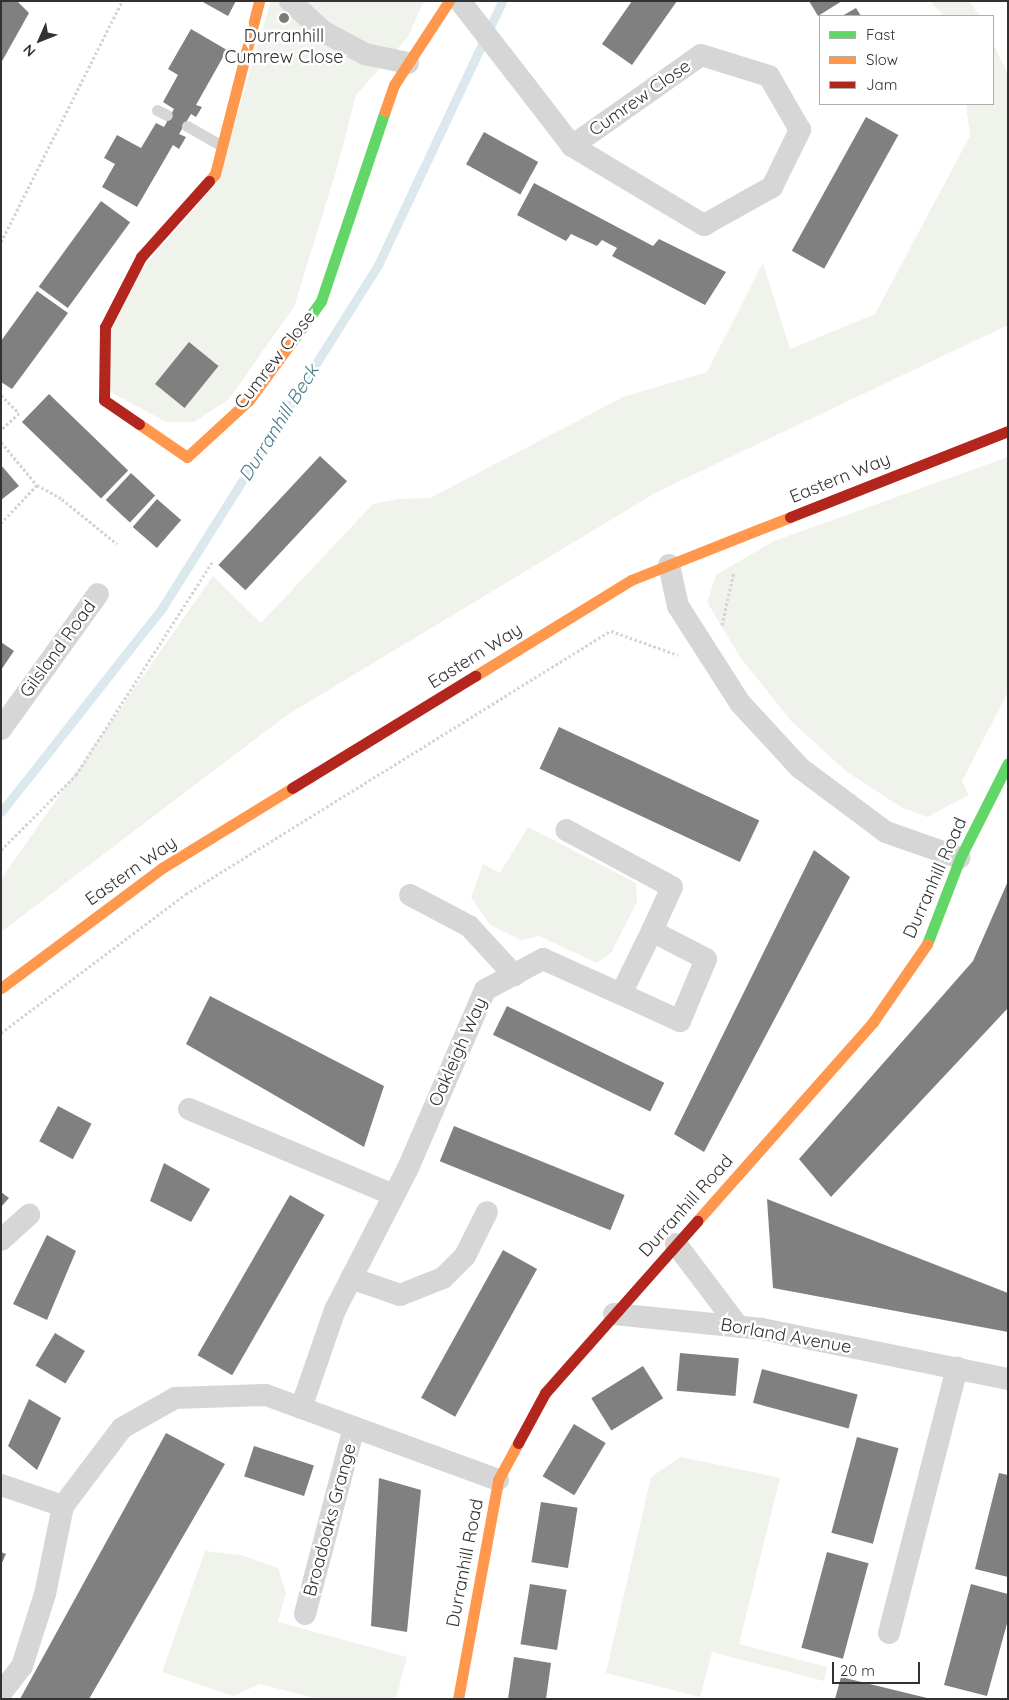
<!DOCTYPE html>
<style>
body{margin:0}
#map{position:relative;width:1009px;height:1700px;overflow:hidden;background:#fff;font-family:Quicksand,sans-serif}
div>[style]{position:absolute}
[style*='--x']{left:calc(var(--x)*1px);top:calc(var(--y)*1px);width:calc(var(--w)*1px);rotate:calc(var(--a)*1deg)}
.green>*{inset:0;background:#f0f2ec}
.stream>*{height:9px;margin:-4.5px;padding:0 4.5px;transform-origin:4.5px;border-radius:4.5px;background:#dbe9ee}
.building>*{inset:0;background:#808080;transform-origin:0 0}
.path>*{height:3px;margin-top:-1.5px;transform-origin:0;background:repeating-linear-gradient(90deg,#d4d4d4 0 2.5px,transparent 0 5px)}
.lane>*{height:11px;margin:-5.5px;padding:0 5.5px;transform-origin:5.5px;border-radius:5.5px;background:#d6d6d6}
.street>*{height:22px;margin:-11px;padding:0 11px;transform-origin:11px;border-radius:11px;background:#d6d6d6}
.fast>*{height:11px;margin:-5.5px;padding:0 5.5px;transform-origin:5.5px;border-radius:5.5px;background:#63d668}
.slow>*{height:11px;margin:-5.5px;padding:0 5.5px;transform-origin:5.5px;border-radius:5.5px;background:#ff974d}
.jam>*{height:11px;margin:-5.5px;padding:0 5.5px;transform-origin:5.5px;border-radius:5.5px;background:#b3261e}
.dots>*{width:14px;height:14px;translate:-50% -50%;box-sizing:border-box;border:2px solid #fff;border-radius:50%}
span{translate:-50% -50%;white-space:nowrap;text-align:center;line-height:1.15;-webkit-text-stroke:5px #fff;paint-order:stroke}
.poi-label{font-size:18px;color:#323232}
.street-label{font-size:18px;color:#323232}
.water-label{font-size:19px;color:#477c8d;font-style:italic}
.frame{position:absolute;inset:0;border:2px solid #323232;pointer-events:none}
.legend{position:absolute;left:819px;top:15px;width:175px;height:90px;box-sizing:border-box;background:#fff;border:1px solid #adadad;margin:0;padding:6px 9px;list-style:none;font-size:15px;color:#323232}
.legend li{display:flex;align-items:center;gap:10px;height:25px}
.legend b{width:25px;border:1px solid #adadad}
.north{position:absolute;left:15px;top:15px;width:50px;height:50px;-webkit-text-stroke:4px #fff;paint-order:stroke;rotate:226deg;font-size:14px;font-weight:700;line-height:20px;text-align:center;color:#323232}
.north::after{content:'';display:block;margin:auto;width:18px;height:22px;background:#323232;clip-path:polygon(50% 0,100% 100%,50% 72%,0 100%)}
.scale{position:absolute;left:832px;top:1662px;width:88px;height:22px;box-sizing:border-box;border:2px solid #323232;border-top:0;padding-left:6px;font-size:15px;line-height:18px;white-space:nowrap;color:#323232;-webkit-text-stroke:4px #fff;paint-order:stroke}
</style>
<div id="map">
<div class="green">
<div style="clip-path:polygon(271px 1px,424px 1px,408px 37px,356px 95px,337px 168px,294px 307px,229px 399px,194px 422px,166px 422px,107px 390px,104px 347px,130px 283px,216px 184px)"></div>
<div style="clip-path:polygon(930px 1px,969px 1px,980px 16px,943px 16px)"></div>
<div style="clip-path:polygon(993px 43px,1008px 74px,1008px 325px,657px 492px,287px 715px,1px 932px,1px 879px,213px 576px,261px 623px,373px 504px,398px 499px,430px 498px,623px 397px,707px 372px,763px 263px,790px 349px,875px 314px,970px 136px,966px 104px,993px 104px)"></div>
<div style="clip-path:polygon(1008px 457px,1008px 692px,962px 781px,969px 795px,927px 817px,901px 807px,847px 772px,791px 721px,740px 657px,707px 602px,716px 575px,774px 541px)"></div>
<div style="clip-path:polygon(528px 827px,636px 883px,637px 902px,611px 953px,597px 963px,539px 936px,521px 940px,490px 925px,471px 897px,483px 864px,500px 873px)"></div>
<div style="clip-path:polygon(681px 1457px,780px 1478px,739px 1644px,827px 1667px,824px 1681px,712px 1652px,700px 1697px,606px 1673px,651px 1477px)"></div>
<div style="clip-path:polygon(205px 1551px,241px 1555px,278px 1568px,286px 1593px,278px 1622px,407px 1657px,396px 1699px,318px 1699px,260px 1684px,233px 1696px,162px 1672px)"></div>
</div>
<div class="stream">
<div style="--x:1;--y:812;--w:260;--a:-51.7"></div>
<div style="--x:162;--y:608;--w:405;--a:-57.8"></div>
<div style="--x:378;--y:265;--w:292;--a:-64.8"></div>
</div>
<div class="building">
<div style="clip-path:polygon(1px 1px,17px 1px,29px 13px,1px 63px)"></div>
<div style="clip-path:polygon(201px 1px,236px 1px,228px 16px)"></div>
<div style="clip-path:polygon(632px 1px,677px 1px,632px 65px,602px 44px)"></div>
<div style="clip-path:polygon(809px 1px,842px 1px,818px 16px)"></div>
<div style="clip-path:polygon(856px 8px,861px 16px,842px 16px)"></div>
<div style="clip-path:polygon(191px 29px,227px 50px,196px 105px,202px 107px,196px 117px,191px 114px,179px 134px,186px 137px,179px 149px,173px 145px,137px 207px,102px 187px,115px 164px,104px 158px,117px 135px,141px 148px,156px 123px,164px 127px,174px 109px,163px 102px,178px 75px,168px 69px)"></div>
<div style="left:866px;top:117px;width:37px;height:153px;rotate:29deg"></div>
<div style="left:484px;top:132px;width:62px;height:37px;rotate:29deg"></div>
<div style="clip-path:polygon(534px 183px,653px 246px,659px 239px,726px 272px,705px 305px,612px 256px,617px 248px,602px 240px,597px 246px,571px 234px,566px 241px,517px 215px)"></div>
<div style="left:101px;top:201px;width:36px;height:106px;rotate:36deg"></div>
<div style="clip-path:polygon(37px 291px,68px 313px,12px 389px,1px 382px,1px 341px)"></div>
<div style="left:189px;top:342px;width:38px;height:54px;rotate:39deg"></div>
<div style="left:49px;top:394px;width:110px;height:39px;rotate:44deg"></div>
<div style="left:320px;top:456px;width:37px;height:149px;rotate:43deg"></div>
<div style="clip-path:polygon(1px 465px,19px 486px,1px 500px)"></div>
<div style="left:131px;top:473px;width:33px;height:37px;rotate:43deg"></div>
<div style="left:157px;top:499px;width:32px;height:37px;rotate:41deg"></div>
<div style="clip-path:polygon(1px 642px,14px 651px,1px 670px)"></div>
<div style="left:559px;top:727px;width:221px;height:46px;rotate:25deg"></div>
<div style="clip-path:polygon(814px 850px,850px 877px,704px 1152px,674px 1134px)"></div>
<div style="clip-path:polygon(1008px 881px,1008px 1008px,831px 1197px,799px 1159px,973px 961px)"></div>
<div style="clip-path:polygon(210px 996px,384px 1086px,364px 1147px,186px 1044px)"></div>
<div style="left:507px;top:1006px;width:175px;height:32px;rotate:26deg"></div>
<div style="left:58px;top:1106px;width:38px;height:40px;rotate:28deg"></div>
<div style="left:454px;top:1126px;width:184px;height:38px;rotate:22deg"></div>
<div style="clip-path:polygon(164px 1163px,210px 1189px,191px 1222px,150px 1201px)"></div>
<div style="clip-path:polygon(1px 1192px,9px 1198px,1px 1207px)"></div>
<div style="left:290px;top:1195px;width:40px;height:185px;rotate:30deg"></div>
<div style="clip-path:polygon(767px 1199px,1008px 1293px,1008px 1332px,773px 1288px)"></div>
<div style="clip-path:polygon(47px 1235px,76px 1251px,47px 1320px,13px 1304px)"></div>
<div style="left:503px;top:1250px;width:39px;height:169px;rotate:29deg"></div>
<div style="left:55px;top:1333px;width:35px;height:38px;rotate:31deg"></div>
<div style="left:680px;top:1353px;width:59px;height:38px;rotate:5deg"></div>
<div style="left:643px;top:1366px;width:38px;height:61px;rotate:58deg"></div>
<div style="left:762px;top:1369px;width:99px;height:35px;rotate:15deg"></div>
<div style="clip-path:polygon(29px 1399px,61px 1418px,37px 1470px,8px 1446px)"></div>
<div style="left:574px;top:1424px;width:37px;height:61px;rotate:31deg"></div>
<div style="clip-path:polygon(166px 1433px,225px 1464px,89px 1699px,20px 1699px)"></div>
<div style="left:857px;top:1437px;width:43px;height:99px;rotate:15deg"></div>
<div style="left:254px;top:1446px;width:63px;height:32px;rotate:18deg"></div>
<div style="clip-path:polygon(999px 1473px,1008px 1475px,1008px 1577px,975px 1569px)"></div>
<div style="clip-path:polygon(379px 1478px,421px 1490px,407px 1632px,371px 1626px)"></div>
<div style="left:541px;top:1502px;width:37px;height:61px;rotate:9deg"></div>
<div style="clip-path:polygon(1px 1552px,6px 1554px,1px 1565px)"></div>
<div style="left:827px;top:1552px;width:43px;height:99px;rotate:15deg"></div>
<div style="left:530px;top:1584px;width:37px;height:61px;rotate:9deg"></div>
<div style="clip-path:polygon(971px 1584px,1008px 1594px,1008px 1620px,987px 1696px,944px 1685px)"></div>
<div style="clip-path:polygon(514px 1657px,551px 1663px,546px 1699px,508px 1699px)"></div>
<div style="clip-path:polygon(841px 1677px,927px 1698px,927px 1699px,835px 1699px)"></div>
</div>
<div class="path">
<div style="--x:1;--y:242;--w:270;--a:-63.3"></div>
<div style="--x:1;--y:395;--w:25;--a:45"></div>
<div style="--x:19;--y:413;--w:25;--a:137"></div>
<div style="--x:1;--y:442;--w:56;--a:50.1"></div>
<div style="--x:37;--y:485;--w:52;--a:133.5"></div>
<div style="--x:37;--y:485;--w:29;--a:29"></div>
<div style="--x:62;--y:499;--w:71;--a:39.3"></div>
<div style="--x:722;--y:625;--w:55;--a:-77.5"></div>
<div style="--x:1;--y:850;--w:106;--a:-45"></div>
<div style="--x:76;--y:775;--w:254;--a:-57.4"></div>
<div style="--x:1;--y:1033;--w:231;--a:-36.9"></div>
<div style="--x:186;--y:894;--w:500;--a:-31.8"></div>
<div style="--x:611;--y:631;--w:71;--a:19.7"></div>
</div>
<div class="lane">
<div style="--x:157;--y:110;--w:11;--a:27"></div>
<div style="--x:187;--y:126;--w:40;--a:29.7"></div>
</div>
<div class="street">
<div style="--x:290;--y:1;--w:46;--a:42.4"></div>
<div style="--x:324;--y:32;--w:47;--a:28.2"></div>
<div style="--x:365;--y:54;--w:44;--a:11.8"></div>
<div style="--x:460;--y:1;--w:183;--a:52.3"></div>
<div style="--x:572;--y:146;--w:154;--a:30.9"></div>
<div style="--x:704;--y:225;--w:78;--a:-29.2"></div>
<div style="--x:772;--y:187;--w:64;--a:-63.8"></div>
<div style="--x:800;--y:130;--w:62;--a:-119.9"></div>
<div style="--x:769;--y:76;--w:71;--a:-162.8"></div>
<div style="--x:701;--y:55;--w:158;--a:144.8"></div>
<div style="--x:669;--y:565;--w:42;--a:77.6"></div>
<div style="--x:678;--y:606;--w:115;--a:57.4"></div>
<div style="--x:740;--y:703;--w:88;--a:47.3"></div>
<div style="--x:800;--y:768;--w:107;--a:36.7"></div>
<div style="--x:886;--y:832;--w:78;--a:19.4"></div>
<div style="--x:1;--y:729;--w:166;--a:-54.3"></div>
<div style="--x:410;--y:895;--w:67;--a:27.7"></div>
<div style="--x:469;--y:926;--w:67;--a:47.4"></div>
<div style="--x:621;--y:994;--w:65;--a:24.6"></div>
<div style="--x:680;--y:1021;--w:67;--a:-67.2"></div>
<div style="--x:706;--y:959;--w:61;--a:-152.6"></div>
<div style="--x:189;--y:1109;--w:222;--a:22.8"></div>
<div style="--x:1;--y:1240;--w:38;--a:-42"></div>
<div style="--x:676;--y:1244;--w:103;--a:52.9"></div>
<div style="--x:351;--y:1278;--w:52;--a:19.1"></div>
<div style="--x:400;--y:1295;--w:46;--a:-21.6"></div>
<div style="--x:443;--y:1278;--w:31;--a:-45"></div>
<div style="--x:465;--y:1256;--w:49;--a:-63.4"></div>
<div style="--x:614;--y:1314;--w:149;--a:5.8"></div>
<div style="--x:762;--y:1329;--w:251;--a:11.5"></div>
<div style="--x:301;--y:1408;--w:104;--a:-70.9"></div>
<div style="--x:335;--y:1310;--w:160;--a:-62.8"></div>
<div style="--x:408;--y:1168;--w:194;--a:-66.6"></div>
<div style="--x:485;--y:990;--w:66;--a:-28.1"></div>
<div style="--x:543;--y:959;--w:85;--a:24.2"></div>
<div style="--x:621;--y:994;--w:70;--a:-63.8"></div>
<div style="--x:652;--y:931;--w:48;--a:-65.6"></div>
<div style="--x:672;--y:887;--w:120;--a:-151.7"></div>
<div style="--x:1;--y:1485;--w:65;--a:18.7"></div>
<div style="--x:305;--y:1614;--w:193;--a:-75.3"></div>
<div style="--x:889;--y:1633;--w:274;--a:-75.6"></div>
<div style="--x:1;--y:1693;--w:34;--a:-52"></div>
<div style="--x:22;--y:1666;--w:76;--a:-72.3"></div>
<div style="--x:45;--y:1594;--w:90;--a:-78.4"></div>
<div style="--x:63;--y:1506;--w:98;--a:-52.9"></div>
<div style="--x:122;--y:1428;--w:61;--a:-29.5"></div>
<div style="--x:175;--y:1398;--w:91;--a:-1.9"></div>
<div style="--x:266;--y:1395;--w:247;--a:20.1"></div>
</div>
<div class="fast">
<div style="--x:293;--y:340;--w:48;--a:-54.3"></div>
<div style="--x:321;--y:301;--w:200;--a:-71.4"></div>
<div style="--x:927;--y:944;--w:92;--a:-69"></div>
<div style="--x:960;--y:858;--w:106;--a:-63.2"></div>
</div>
<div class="slow">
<div style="--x:385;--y:111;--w:28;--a:-71"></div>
<div style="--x:394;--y:85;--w:100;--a:-56.8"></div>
<div style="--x:209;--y:181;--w:9;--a:-49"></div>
<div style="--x:215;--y:174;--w:179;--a:-75.7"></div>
<div style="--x:139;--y:424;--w:58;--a:34.5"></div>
<div style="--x:187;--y:457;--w:84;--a:-42.6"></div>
<div style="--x:249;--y:400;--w:74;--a:-53.7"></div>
<div style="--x:475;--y:676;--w:183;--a:-31.6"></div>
<div style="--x:631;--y:580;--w:171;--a:-21.6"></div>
<div style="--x:1;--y:988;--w:201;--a:-36.7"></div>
<div style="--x:162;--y:868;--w:153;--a:-31.6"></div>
<div style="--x:697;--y:1221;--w:266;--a:-48.5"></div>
<div style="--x:873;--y:1022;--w:95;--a:-55.3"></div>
<div style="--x:458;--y:1699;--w:223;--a:-79.6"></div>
<div style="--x:498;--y:1480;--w:42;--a:-61.6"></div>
</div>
<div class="jam">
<div style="--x:139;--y:424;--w:42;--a:-145.6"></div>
<div style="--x:104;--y:400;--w:73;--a:-89.2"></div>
<div style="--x:105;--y:327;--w:79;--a:-62.8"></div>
<div style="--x:141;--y:257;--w:102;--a:-48.2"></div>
<div style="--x:790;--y:517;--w:234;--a:-21.5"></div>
<div style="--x:292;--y:788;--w:215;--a:-31.5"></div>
<div style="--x:518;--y:1443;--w:57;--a:-61.6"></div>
<div style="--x:545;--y:1393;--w:230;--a:-48.5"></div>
</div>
<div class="dots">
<div style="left:284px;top:18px;background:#7a7a7a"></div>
</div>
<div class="poi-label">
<span style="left:284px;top:47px">Durranhill<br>Cumrew Close</span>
</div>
<div class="street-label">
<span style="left:640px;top:98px;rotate:-35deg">Cumrew Close</span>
<span style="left:275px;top:360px;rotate:-52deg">Cumrew Close</span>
<span style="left:840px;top:478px;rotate:-22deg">Eastern Way</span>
<span style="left:58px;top:649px;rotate:-54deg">Gilsland Road</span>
<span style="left:475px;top:656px;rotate:-32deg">Eastern Way</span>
<span style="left:131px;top:871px;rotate:-35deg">Eastern Way</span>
<span style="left:935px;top:878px;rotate:-66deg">Durranhill Road</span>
<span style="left:458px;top:1052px;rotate:-66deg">Oakleigh Way</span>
<span style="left:686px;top:1206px;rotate:-48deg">Durranhill Road</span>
<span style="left:786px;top:1336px;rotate:10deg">Borland Avenue</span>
<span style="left:330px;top:1520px;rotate:-75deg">Broadoaks Grange</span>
<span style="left:465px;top:1563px;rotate:-79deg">Durranhill Road</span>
</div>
<div class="water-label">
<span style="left:279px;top:423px;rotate:-58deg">Durranhill Beck</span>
</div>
<div class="frame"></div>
<ul class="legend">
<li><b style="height:6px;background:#63d668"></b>Fast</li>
<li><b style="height:6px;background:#ff974d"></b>Slow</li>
<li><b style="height:6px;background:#b3261e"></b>Jam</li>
</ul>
<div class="north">N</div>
<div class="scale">20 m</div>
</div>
